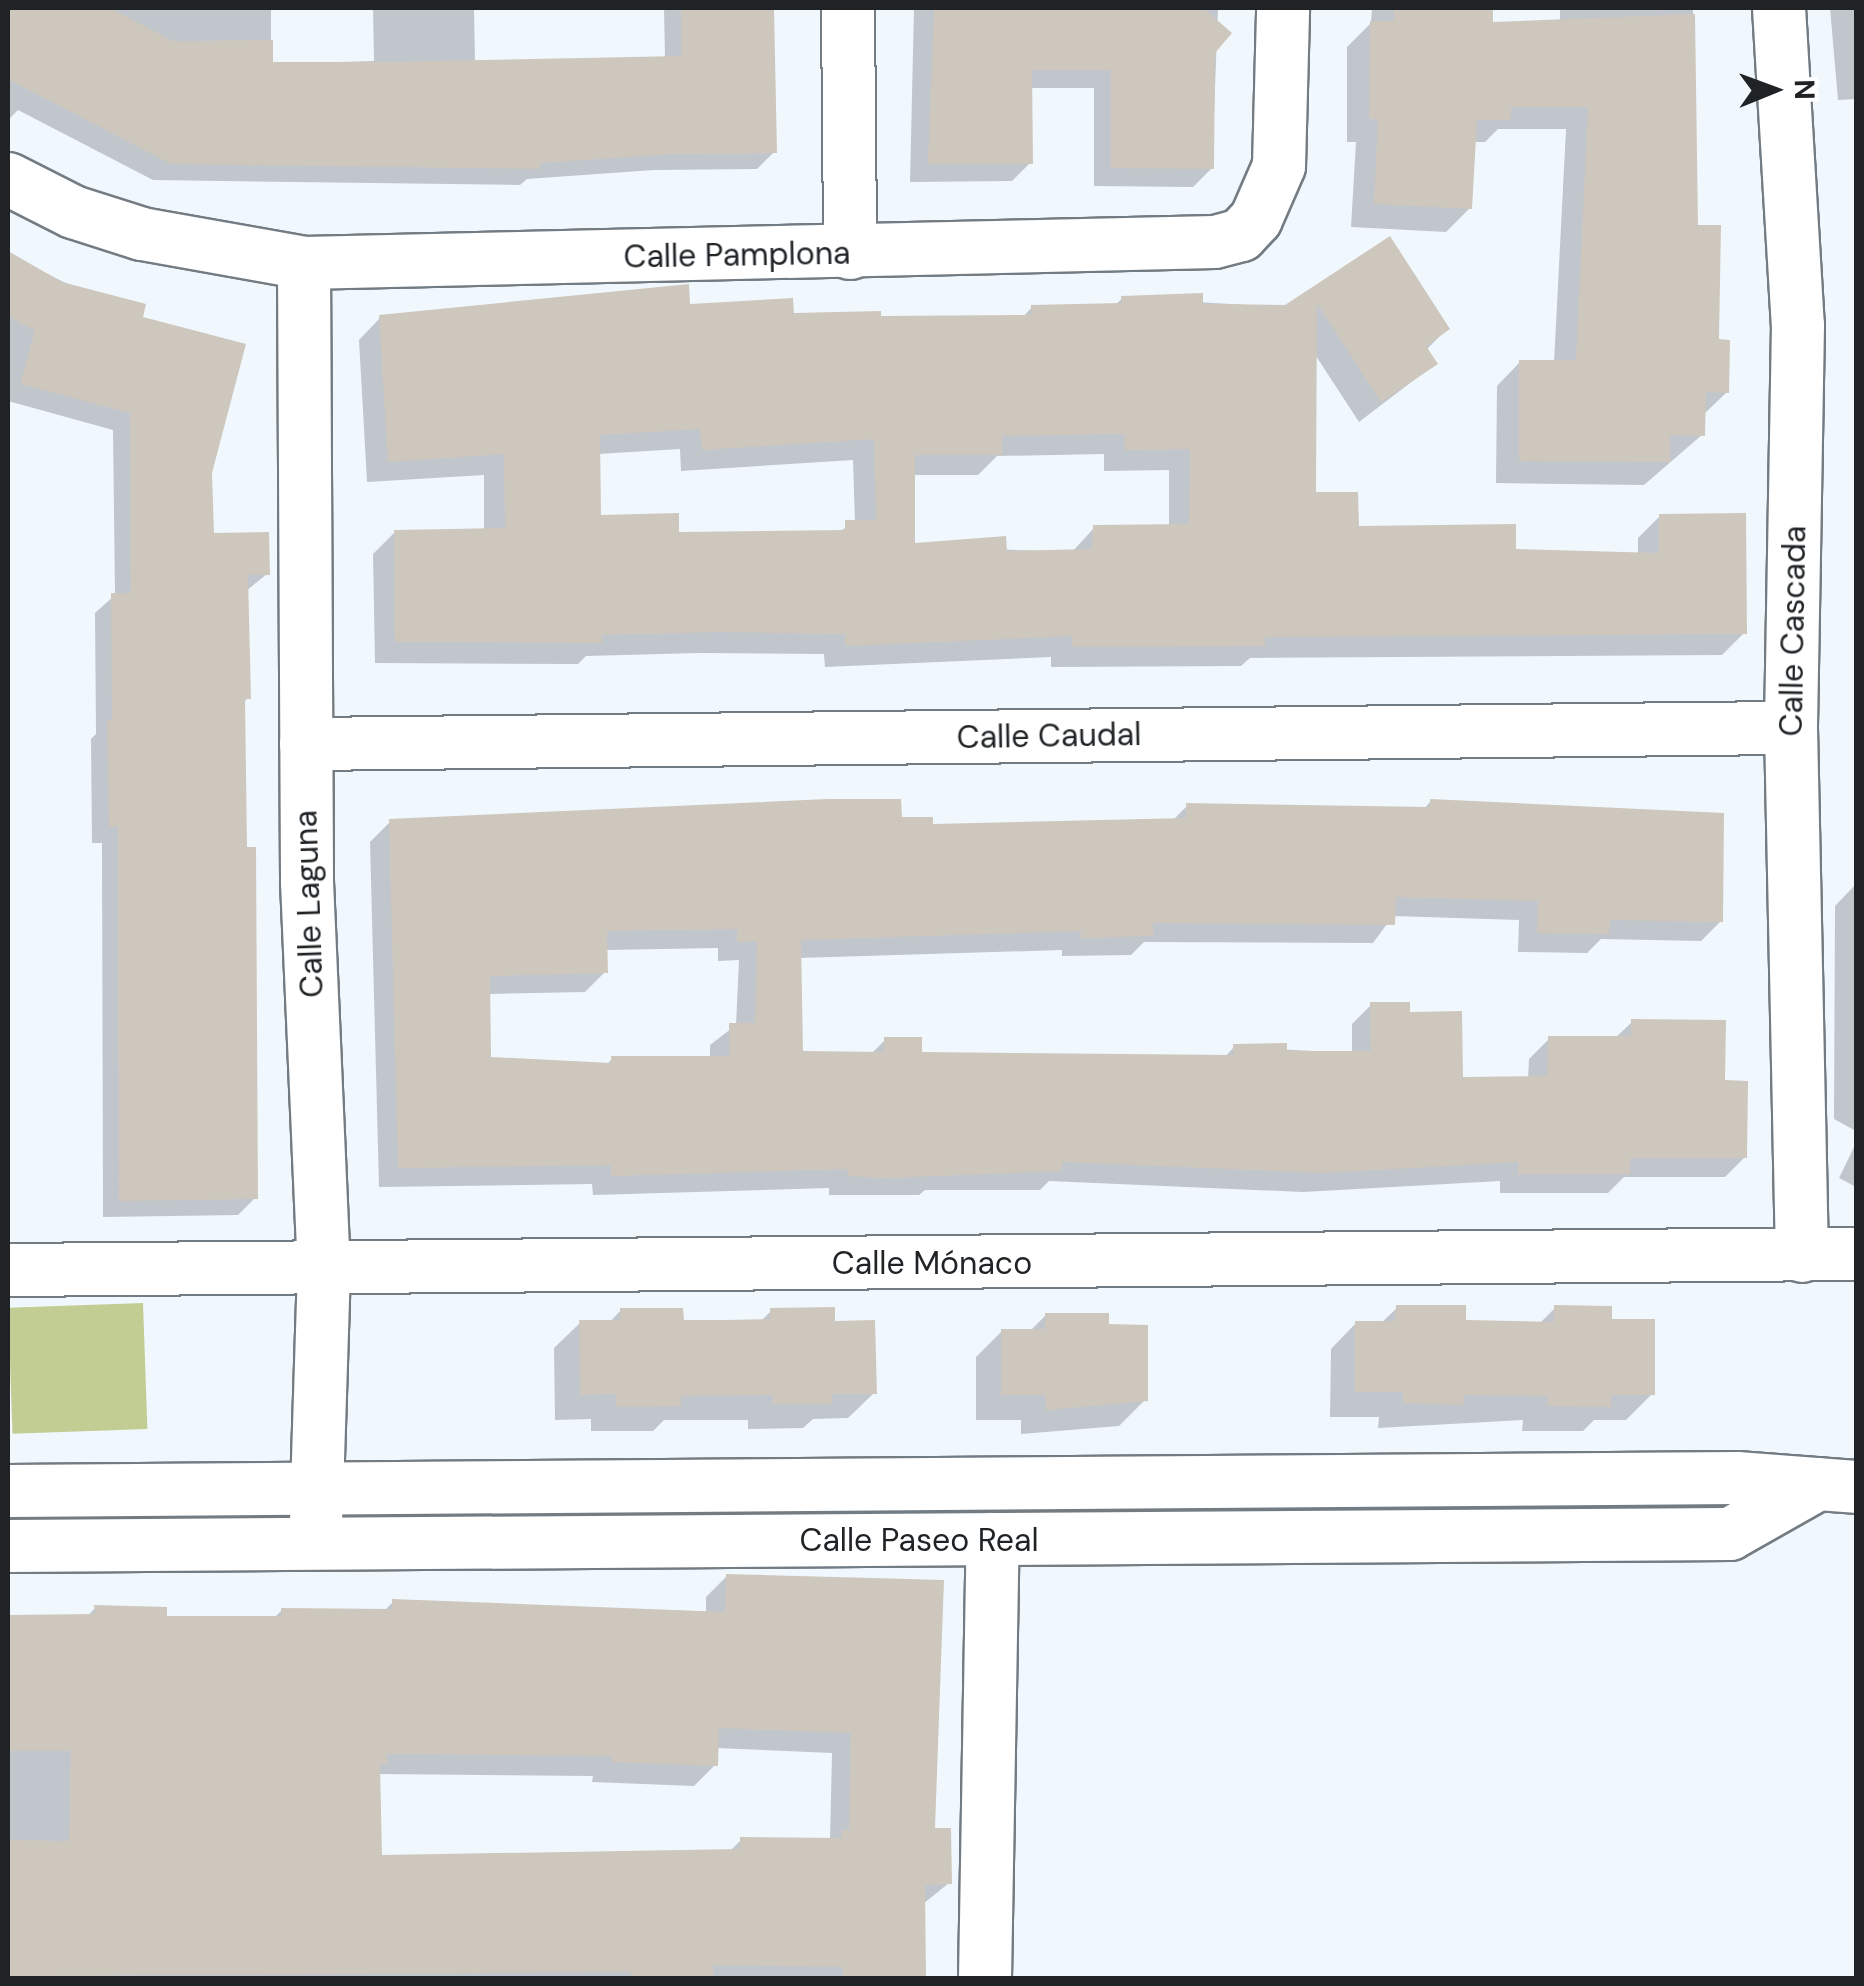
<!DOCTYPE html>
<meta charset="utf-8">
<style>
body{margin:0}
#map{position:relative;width:1864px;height:1986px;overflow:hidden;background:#f0f8fe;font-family:"DM Sans",sans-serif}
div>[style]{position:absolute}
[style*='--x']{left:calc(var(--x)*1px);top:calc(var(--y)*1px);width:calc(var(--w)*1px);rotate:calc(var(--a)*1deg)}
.green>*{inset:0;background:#c2cd93;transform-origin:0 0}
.shadow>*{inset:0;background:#0003}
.building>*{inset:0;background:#cec7bd}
.roads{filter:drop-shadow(2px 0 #737c83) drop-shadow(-2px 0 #737c83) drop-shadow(0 2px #737c83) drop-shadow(0 -2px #737c83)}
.minor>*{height:52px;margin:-26px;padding:0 26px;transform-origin:26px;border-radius:26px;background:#fff}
span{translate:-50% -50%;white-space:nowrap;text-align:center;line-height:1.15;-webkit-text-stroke:8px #fff;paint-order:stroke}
.street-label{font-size:32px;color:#1f2326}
.frame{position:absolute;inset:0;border:10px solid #1f2326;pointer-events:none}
.north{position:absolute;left:1724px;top:40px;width:100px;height:100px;-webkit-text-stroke:8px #fff;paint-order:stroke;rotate:89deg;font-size:28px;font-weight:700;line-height:40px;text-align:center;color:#1f2326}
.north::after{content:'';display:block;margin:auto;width:35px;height:45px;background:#1f2326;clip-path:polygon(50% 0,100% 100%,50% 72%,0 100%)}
</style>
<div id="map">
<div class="green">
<div style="left:143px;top:1303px;width:126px;height:135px;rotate:88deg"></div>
</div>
<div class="shadow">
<div style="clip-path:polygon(8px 8px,271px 8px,271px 64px,374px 61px,373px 8px,474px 8px,475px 61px,665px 59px,664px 8px,773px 8px,774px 152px,757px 169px,654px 170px,527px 179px,520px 185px,153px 180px,18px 110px,8px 120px)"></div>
<div style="clip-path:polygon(914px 8px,1218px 8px,1212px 168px,1193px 187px,1094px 186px,1094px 88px,1030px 88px,1030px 163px,1012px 181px,910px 182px)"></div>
<div style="clip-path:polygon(1372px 8px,1490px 8px,1490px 24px,1560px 23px,1560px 8px,1693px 8px,1695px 227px,1727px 392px,1703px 415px,1703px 434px,1644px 485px,1496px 483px,1497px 386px,1520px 362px,1554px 363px,1566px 129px,1498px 129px,1485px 142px,1473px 142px,1470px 208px,1446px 232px,1351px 227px,1356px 142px,1347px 142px,1347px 47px,1371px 23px)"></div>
<div style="clip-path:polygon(1830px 8px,1856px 8px,1856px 99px,1838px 100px)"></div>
<div style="clip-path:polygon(evenodd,1389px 239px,1447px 329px,1426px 350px,1435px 364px,1359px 422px,1314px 353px,1313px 494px,1356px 529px,1514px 551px,1638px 555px,1638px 538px,1660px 516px,1744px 633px,1722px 655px,1250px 658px,1241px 666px,1051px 667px,1051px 657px,825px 667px,824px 654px,699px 653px,586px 656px,578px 664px,375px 663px,373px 554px,395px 532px,484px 531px,484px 475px,367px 482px,359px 340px,380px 318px,687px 307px,878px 319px,1022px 318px,1032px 307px,1115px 306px,1122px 298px,1286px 307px,1389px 239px,680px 449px,681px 471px,853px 460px,855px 523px,836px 533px,677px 534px,599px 517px,598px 454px,680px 449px,1389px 239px,1104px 454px,1104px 471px,1169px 470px,1169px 527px,1094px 528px,1072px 552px,913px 546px,912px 475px,978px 475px,997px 456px,1104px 454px)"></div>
<div style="clip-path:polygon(8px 255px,140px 319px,209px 472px,212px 535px,267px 574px,246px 591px,248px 698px,243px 703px,255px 1198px,238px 1215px,103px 1217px,102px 843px,92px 843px,91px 739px,96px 734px,95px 613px,115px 595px,113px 430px,8px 401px)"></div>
<div style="clip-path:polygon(evenodd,1431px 801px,1721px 921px,1701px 941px,1601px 939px,1587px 953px,1518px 952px,1519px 920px,1393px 916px,1373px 943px,1144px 942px,1131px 955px,1062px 956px,1062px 950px,799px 958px,801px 1054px,871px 1054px,885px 1040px,920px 1055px,1224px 1058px,1234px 1047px,1352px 1053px,1352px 1024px,1372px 1004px,1408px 1015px,1460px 1080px,1528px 1079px,1529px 1059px,1549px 1039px,1614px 1039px,1632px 1022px,1723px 1083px,1745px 1157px,1725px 1177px,1624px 1177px,1608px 1193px,1500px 1193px,1500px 1181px,1303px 1192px,1049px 1181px,1040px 1190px,925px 1190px,919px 1195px,829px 1195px,829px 1188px,593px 1195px,592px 1184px,379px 1187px,370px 842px,390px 822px,900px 820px,931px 827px,1172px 821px,1187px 806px,1423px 810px,1431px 801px,718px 948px,718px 961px,739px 960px,736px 1025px,710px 1045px,710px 1059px,612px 1059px,605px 1066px,488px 1059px,488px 994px,585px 992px,605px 972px,605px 950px,718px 948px)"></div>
<div style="clip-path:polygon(1856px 884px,1856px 1131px,1834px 1119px,1835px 906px)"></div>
<div style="clip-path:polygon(1856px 1143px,1856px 1187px,1839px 1178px)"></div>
<div style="clip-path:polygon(1397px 1308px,1463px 1323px,1539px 1324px,1555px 1308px,1610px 1322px,1652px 1394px,1626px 1420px,1594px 1420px,1583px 1431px,1522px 1431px,1523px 1420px,1378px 1428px,1379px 1417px,1330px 1417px,1331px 1349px,1356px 1323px,1381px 1323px)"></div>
<div style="clip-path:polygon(621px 1310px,681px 1322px,760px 1322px,771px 1311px,833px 1323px,874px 1393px,848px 1418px,813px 1419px,803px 1428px,748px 1429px,748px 1420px,664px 1420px,653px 1431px,591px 1431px,591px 1419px,555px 1420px,554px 1348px,580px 1323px,609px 1323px)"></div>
<div style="clip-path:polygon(1046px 1315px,1107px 1327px,1145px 1400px,1119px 1426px,1021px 1434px,1021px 1420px,976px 1420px,976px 1357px,1002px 1331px,1030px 1331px)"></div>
<div style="clip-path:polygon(evenodd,727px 1576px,932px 1831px,949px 1883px,923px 1904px,919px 1978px,8px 1978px,8px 1617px,87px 1617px,95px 1608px,165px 1618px,274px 1618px,282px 1610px,383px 1612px,393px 1602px,706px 1614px,706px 1597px,727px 1576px,716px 1748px,832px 1753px,830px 1840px,741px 1840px,730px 1851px,379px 1858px,378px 1774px,593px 1776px,592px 1782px,694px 1786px,715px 1765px,716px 1748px)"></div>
</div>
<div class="building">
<div style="clip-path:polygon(8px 8px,110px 8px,173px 41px,273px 40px,273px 62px,384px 62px,681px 56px,681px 8px,774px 8px,777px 153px,673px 154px,540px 163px,540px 169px,171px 164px,8px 79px)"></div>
<div style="clip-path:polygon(934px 8px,1203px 8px,1232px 33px,1215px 53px,1214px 169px,1111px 168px,1111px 70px,1032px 70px,1033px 164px,928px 164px)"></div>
<div style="clip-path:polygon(1394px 8px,1493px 8px,1493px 22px,1695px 14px,1698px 225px,1721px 225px,1719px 339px,1730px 340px,1729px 393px,1706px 392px,1705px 436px,1670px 435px,1670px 462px,1519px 461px,1519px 360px,1576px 360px,1588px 107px,1511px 107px,1511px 120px,1477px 120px,1472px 209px,1374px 204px,1378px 119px,1369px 119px,1370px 21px,1394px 21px)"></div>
<div style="clip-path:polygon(evenodd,1390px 236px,1450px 329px,1426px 346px,1438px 364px,1381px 402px,1317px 303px,1316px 492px,1358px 492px,1359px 526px,1516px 524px,1516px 549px,1659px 553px,1659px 514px,1746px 513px,1747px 634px,1265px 637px,1265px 646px,1072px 647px,1072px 636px,845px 646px,845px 634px,722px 632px,602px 635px,602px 643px,395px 642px,394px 530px,505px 528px,504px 454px,388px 462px,379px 315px,689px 284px,690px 304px,793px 298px,794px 313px,881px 311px,881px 316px,1031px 315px,1031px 305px,1121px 303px,1121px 296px,1203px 293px,1203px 304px,1285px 305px,1390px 236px,700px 429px,702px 450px,874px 439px,876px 520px,845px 520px,845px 530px,679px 532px,679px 513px,601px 515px,600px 435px,700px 429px,1390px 236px,1124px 434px,1125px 450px,1190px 449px,1189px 524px,1093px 525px,1092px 549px,1007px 551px,1006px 536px,915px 543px,915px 455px,1002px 455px,1002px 436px,1124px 434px)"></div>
<div style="clip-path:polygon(8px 251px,62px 282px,146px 304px,143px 317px,246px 344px,212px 473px,214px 533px,269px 532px,270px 575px,248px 575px,251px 699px,245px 699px,247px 847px,256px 847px,258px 1199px,119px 1201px,118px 827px,109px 827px,107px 720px,112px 720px,111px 593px,131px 593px,130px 413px,20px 384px,35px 331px,8px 316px)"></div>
<div style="clip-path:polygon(evenodd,827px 799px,901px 799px,902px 817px,933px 817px,933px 824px,1186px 818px,1186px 803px,1430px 807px,1430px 799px,1724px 813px,1723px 922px,1610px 920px,1609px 934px,1537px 933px,1538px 901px,1396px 897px,1395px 925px,1153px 923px,1153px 936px,1081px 938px,1081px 931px,801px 940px,803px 1051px,884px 1052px,884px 1037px,922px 1037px,922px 1052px,1233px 1055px,1233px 1044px,1287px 1043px,1287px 1051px,1371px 1051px,1370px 1002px,1410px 1002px,1410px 1012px,1462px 1011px,1463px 1077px,1547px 1076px,1548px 1036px,1631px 1036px,1631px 1019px,1726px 1020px,1725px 1080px,1748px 1081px,1747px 1158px,1630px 1158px,1630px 1174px,1518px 1174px,1518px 1162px,1324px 1173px,1062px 1162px,1062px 1171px,886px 1178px,848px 1176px,847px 1169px,611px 1176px,611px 1165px,398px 1168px,389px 819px,827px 799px,737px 929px,737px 942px,757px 941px,755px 1023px,729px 1023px,729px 1056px,611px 1056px,611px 1063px,491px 1057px,490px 976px,608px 973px,607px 931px,737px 929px)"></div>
<div style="clip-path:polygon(1396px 1305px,1466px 1305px,1466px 1320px,1554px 1322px,1554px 1305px,1612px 1306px,1612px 1319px,1655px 1319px,1655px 1395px,1611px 1395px,1611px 1407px,1547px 1406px,1548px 1396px,1464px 1395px,1463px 1405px,1403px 1403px,1403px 1392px,1355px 1392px,1355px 1321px,1395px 1321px)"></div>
<div style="clip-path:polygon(835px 1307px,835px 1321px,875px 1320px,877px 1394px,832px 1394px,832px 1404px,773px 1404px,773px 1395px,681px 1396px,681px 1406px,616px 1407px,616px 1394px,580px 1395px,579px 1320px,620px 1320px,620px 1308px,683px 1308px,684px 1320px,725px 1320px,770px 1319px,770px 1308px)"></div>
<div style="clip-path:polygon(1045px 1313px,1109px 1313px,1109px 1324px,1148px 1325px,1148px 1401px,1046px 1410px,1045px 1395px,1001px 1395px,1001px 1329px,1045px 1329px)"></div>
<div style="clip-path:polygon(evenodd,726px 1574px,944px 1580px,935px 1828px,951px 1828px,952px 1884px,925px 1885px,926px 1976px,843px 1977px,843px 1967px,713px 1965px,713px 1977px,631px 1978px,631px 1972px,8px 1976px,8px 1840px,69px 1841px,71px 1751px,8px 1751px,8px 1615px,95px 1614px,94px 1605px,167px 1607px,167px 1616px,281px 1616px,281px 1608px,392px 1609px,392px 1599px,725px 1612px,726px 1574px,719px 1728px,851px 1733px,849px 1830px,842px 1830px,842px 1838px,740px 1837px,740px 1849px,382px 1855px,380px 1764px,387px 1764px,387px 1754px,612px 1756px,612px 1762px,718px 1766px,719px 1728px)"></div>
</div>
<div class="roads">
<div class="minor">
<div style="--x:848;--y:8;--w:245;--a:89.5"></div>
<div style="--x:1779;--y:8;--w:318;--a:86.6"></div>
<div style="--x:1798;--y:325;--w:403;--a:91"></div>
<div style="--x:1791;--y:728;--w:528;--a:88.81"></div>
<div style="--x:8;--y:179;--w:73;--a:26.9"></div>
<div style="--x:73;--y:212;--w:72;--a:17.7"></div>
<div style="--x:142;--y:234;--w:165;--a:10.1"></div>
<div style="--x:304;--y:263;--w:911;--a:-1.32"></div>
<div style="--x:1215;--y:242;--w:27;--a:-15"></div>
<div style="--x:1241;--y:235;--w:22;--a:-47"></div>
<div style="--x:1256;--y:219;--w:58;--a:-66.5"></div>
<div style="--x:1279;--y:166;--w:158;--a:-88.5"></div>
<div style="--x:304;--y:263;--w:619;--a:89.72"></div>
<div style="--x:307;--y:882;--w:386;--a:87.5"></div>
<div style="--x:324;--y:1268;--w:253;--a:91.8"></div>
<div style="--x:306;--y:744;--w:1485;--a:-0.62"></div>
<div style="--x:8;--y:1270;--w:1848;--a:-0.5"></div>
<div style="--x:8;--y:1491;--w:1729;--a:-0.43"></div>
<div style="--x:1737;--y:1478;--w:119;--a:4.3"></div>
<div style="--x:8;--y:1546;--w:1722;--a:-0.4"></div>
<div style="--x:1730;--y:1534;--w:101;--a:-29.6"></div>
<div style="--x:985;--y:1978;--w:439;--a:-89"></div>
</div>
</div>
<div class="street-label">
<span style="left:737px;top:255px;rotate:-1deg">Calle Pamplona</span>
<span style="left:1793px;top:631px;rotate:-89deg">Calle Cascada</span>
<span style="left:1049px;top:736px;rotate:-1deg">Calle Caudal</span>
<span style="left:309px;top:904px;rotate:-92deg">Calle Laguna</span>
<span style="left:932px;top:1263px">Calle Mónaco</span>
<span style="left:919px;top:1540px">Calle Paseo Real</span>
</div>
<div class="frame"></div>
<div class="north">N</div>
</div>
